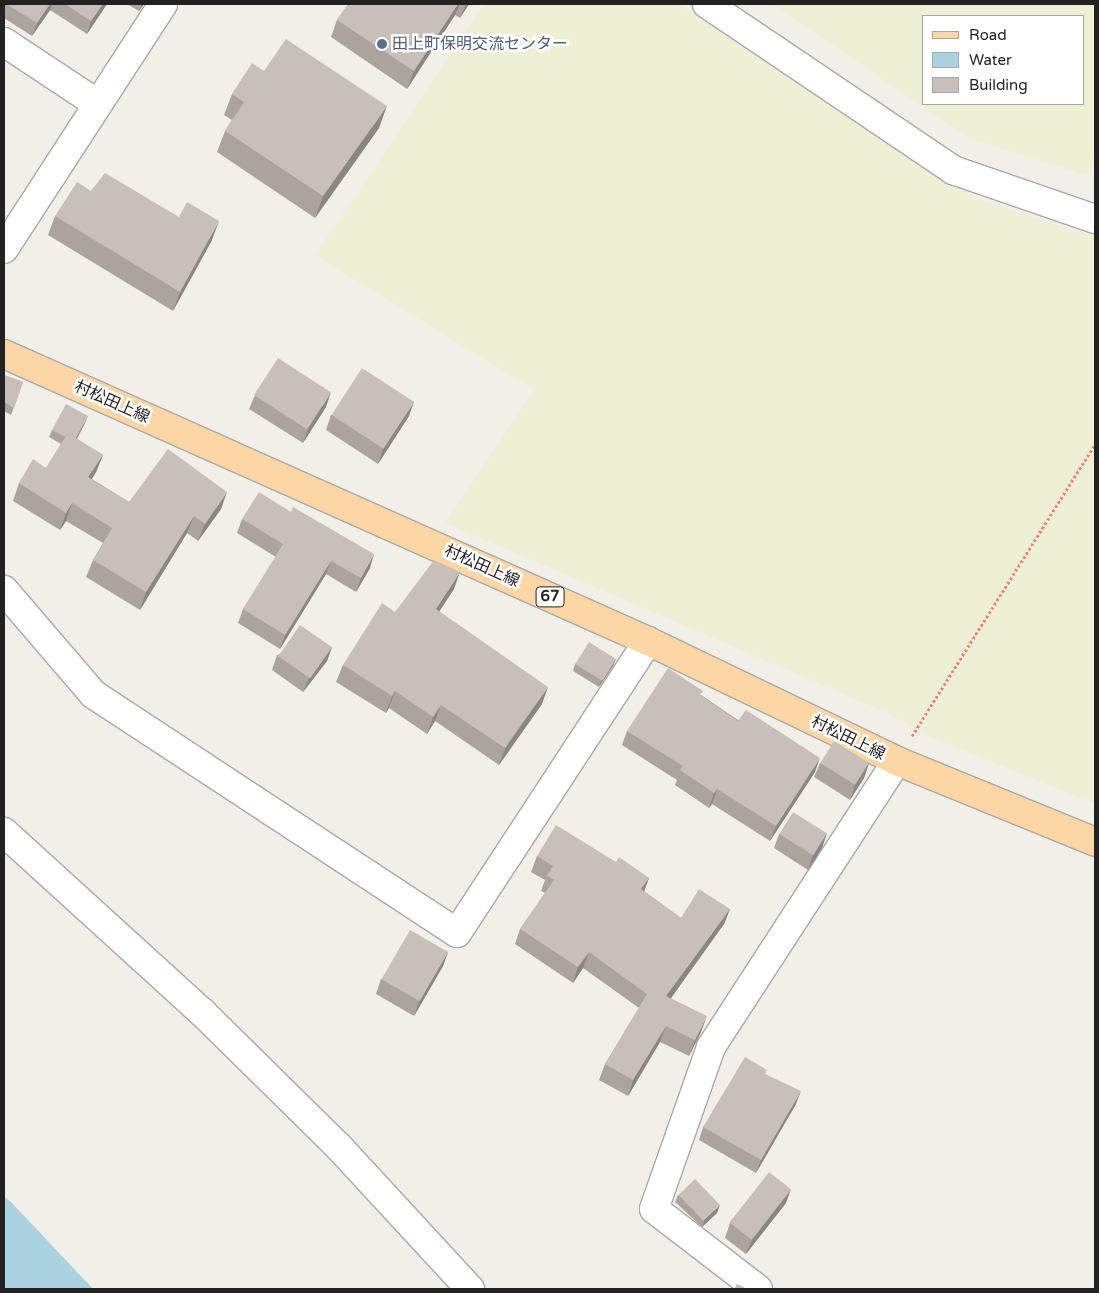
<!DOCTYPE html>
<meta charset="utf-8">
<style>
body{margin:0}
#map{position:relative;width:1099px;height:1293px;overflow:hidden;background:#f2efe9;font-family:"Varela Round","Noto Sans JP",sans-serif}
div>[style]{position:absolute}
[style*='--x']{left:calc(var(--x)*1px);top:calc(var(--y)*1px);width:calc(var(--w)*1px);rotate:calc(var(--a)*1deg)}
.farmland>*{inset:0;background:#eef0d5}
.water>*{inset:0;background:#aad3df}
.path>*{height:3px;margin-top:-1.5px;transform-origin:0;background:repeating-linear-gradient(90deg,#fa8072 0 2.5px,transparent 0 5px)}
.roads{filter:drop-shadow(1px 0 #a9a9a9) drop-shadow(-1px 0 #a9a9a9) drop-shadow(0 1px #a9a9a9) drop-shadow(0 -1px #a9a9a9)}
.street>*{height:28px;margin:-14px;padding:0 14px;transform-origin:14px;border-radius:14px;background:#fff}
.primary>*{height:28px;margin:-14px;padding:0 14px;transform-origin:14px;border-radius:14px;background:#fcd6a4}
.wall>*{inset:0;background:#aba49e}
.shaded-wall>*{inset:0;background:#8b8681}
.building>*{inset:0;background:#c7bfb8;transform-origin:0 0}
.dots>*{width:14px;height:14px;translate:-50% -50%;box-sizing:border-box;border:2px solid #fff;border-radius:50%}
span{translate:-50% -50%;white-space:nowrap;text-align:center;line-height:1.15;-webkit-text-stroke:5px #fff;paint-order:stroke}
.shield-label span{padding:1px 4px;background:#fff;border:1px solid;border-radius:4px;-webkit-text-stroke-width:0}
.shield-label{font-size:15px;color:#222;font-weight:700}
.service-label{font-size:16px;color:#4e5e75}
.left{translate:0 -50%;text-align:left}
.street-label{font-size:16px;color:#222}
.frame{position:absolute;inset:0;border:5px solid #222;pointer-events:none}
.legend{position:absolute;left:922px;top:15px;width:162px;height:90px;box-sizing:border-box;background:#fff;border:1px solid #a7a7a7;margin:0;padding:6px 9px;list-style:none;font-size:15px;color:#222}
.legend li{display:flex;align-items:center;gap:10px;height:25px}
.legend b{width:25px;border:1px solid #a7a7a7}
</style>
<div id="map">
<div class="farmland">
<div style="clip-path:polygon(484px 4px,679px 4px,971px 196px,1095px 237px,1095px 804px,933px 738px,885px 712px,445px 523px,534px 390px,315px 255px)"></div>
<div style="clip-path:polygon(evenodd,772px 4px,1095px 4px,1095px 155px,1088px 176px,969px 138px,772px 4px,923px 16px,1083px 16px,1083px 104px,923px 104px,923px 16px)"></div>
</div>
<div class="water">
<div style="clip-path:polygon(4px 1196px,13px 1204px,93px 1289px,4px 1289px)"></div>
</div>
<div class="path">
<div style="--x:912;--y:736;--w:345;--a:-57.9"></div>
</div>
<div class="roads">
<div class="street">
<div style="--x:707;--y:4;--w:297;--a:34"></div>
<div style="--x:953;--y:170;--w:150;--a:19"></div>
<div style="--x:4;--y:42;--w:110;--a:33.5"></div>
<div style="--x:4;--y:249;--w:292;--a:-57"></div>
<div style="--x:4;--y:590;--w:137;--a:49.4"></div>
<div style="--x:93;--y:694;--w:435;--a:33.3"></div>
<div style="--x:457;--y:933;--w:349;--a:-56.8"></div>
<div style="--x:4;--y:832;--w:268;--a:42.3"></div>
<div style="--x:202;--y:1012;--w:192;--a:44.6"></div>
<div style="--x:339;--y:1147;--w:193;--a:47.3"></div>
<div style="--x:758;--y:1289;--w:131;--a:-142.4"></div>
<div style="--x:654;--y:1209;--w:172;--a:-70.6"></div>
<div style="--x:711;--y:1047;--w:341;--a:-57"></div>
</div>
<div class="primary">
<div style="--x:4;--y:354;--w:705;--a:24.02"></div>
<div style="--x:648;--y:641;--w:276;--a:25.7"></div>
<div style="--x:897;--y:761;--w:214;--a:22.2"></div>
</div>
</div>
<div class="wall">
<div style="clip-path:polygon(4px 4px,107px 4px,87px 34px,50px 10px,32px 36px,4px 18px)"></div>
<div style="clip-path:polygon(127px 4px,144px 4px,139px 11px)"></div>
<div style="clip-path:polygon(348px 4px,469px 4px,460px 18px,455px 15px,407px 89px,331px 37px,337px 20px)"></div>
<div style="clip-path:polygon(264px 71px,379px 128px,315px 218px,217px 152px,225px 131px,232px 120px,224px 115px,232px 94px)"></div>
<div style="clip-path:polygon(91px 191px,212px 240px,173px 311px,48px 235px,55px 216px)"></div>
<div style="clip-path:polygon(4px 375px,23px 382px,11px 415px,4px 411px)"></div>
<div style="clip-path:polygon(255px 395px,326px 407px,303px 443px,249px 409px)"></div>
<div style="clip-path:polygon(331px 415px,409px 416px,378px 464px,326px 430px)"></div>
<div style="clip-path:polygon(85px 423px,77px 439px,103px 455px,96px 472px,92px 479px,129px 502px,221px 509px,198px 541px,187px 533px,140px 610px,86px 577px,93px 560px,103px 543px,66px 521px,60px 530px,13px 501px,19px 483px,46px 468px,61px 444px,49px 437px,52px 430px)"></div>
<div style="clip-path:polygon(242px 519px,370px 568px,356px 592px,326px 574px,280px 649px,238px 623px,243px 609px,276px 557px,237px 533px)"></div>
<div style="clip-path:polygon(454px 589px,439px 611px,542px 704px,499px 765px,435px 721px,427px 734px,389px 708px,386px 713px,336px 682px,343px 665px,395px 612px)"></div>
<div style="clip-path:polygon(332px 647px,327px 661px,303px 692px,272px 670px,277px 655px)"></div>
<div style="clip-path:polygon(616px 659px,613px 666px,599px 687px,573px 671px,575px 664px)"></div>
<div style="clip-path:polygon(701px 695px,815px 772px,770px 841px,712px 804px,709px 808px,675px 785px,677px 780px,622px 745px,627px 731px)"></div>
<div style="clip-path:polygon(820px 763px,869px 763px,864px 778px,850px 800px,814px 777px)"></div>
<div style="clip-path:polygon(827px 833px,822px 848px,808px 870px,774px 848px,779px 834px)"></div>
<div style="clip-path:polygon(537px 856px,616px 862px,649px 878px,644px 891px,681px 918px,730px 909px,724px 924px,671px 998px,701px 1032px,689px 1056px,660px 1042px,628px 1096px,599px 1080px,605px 1064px,639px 1008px,583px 968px,573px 983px,515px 944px,520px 929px,545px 893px,541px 891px,545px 880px,531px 872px)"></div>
<div style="clip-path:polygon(448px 952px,443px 966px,414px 1016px,376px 994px,381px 979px)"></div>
<div style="clip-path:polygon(766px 1074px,796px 1104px,756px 1173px,699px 1140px,703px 1127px)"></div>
<div style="clip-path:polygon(678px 1195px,717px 1213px,702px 1227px,675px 1202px)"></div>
<div style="clip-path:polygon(786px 1203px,746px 1254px,725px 1238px,730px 1223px)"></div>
</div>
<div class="shaded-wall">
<div style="clip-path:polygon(50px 4px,52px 4px,50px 10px,32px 36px,37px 23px)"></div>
<div style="clip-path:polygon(103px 4px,107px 4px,87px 34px,91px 21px)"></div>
<div style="clip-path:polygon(142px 4px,144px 4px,139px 11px)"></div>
<div style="clip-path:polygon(458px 4px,460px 4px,455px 15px,407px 89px,414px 71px)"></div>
<div style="clip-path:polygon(466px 4px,469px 4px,460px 18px)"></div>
<div style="clip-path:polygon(387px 106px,379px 128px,315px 218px,323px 196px)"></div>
<div style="clip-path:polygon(219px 221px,212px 240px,173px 311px,180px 292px)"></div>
<div style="clip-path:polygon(331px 392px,326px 407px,303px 443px,308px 429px)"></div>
<div style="clip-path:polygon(414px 402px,409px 416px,378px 464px,383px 449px)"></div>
<div style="clip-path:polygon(88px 416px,85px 423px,71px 449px,73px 442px)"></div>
<div style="clip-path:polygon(103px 455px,96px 472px,82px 495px,88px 477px)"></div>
<div style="clip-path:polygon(227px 492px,221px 509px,198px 541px,205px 524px)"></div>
<div style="clip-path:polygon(72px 503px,66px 521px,60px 530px,66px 513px)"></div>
<div style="clip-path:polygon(194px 516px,187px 533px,140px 610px,146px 592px)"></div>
<div style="clip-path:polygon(374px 554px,370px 568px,356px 592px,361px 578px)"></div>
<div style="clip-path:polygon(331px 561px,326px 574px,280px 649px,285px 635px)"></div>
<div style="clip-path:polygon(460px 572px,454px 589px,430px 626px,436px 609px)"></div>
<div style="clip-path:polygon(332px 647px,327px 661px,303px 692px,309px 678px)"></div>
<div style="clip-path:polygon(616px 659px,613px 666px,599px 687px,602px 680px)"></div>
<div style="clip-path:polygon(548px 687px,542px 704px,499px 765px,505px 748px)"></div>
<div style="clip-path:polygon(395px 691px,389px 708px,386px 713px,392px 696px)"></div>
<div style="clip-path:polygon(441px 705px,435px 721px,427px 734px,433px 717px)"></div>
<div style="clip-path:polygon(820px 758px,815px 772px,770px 841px,776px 826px)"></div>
<div style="clip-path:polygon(869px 763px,864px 778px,850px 800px,855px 785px)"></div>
<div style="clip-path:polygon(717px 789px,712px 804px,709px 808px,714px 793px)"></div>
<div style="clip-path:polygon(827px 833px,822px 848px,808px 870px,813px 855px)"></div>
<div style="clip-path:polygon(649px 878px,643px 894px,641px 889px)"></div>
<div style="clip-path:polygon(730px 909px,724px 924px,661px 1012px,666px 996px)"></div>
<div style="clip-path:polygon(448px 952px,443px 966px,414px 1016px,419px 1002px)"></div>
<div style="clip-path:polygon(589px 952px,583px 968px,573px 983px,578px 967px)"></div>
<div style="clip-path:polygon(707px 1016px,701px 1032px,689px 1056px,695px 1040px)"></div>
<div style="clip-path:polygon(666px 1026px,660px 1042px,628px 1096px,633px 1080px)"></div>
<div style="clip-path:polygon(801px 1091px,796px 1104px,756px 1173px,761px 1160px)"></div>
<div style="clip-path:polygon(791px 1189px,786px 1203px,746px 1254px,752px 1240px)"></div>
<div style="clip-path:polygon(720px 1205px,717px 1213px,702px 1227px,705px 1219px)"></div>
</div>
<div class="building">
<div style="clip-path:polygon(6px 4px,50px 4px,37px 23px)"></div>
<div style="clip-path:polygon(65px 4px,103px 4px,91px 21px)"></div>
<div style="clip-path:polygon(348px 4px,458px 4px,414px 71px,337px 20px)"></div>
<div style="clip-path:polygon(286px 39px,387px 106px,323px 196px,225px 131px,244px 102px,232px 94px,252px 63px,264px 71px)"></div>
<div style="clip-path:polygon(105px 173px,179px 217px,187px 202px,219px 221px,180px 292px,55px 216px,77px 182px,91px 191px)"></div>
<div style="left:278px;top:358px;width:63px;height:44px;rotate:33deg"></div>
<div style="left:362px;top:368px;width:62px;height:56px;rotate:33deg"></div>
<div style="clip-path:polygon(4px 375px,23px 382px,14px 408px,4px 402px)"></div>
<div style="clip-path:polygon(66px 404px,88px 416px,76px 438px,68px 433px,65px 437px,52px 430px)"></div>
<div style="clip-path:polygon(68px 433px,103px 455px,88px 477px,129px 502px,168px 449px,227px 492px,205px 524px,194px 516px,146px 592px,93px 560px,112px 528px,72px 503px,66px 513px,19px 483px,33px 459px,46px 468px)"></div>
<div style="clip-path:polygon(259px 492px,291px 512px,293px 507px,374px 554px,361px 578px,331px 561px,285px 635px,243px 609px,283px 544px,242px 519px)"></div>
<div style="clip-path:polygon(434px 560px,460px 572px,436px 609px,548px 687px,505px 748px,441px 705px,433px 717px,395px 691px,392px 696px,343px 665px,382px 603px,395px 612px)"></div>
<div style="left:300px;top:625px;width:39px;height:38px;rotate:35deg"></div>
<div style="left:589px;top:642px;width:32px;height:26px;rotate:32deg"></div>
<div style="clip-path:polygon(668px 668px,703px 691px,700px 695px,738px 721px,746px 710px,820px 758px,776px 826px,717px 789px,714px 793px,680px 770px,683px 766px,627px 731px)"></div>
<div style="left:834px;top:741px;width:41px;height:26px;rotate:32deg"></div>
<div style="left:793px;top:812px;width:40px;height:26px;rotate:32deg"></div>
<div style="clip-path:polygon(556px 825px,616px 862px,619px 857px,649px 878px,641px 889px,681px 918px,699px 889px,730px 909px,666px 996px,707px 1016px,695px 1040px,666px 1026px,633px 1080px,605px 1064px,647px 994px,589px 952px,578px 967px,520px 929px,554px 880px,547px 876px,553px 866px,537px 856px)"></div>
<div style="left:410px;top:930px;width:44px;height:57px;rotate:30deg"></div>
<div style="clip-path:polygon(745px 1057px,767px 1070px,765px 1074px,801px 1091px,761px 1160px,703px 1127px)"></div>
<div style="left:769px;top:1172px;width:28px;height:64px;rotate:38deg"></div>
<div style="left:695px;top:1179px;width:36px;height:23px;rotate:46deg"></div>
<div style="clip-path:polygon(737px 1284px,747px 1289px,734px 1289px)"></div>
</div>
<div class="dots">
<div style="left:382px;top:44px;background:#5c6f8a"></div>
</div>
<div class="shield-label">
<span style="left:550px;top:597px">67</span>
</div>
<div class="service-label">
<span class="left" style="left:392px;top:44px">田上町保明交流センター</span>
</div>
<div class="street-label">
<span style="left:112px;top:402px;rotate:24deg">村松田上線</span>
<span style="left:482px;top:566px;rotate:24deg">村松田上線</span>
<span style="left:848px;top:738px;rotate:26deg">村松田上線</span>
</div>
<div class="frame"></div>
<ul class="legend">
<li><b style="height:6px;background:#fcd6a4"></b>Road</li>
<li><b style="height:14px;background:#aad3df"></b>Water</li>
<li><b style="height:14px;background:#c7bfb8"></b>Building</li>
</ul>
</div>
